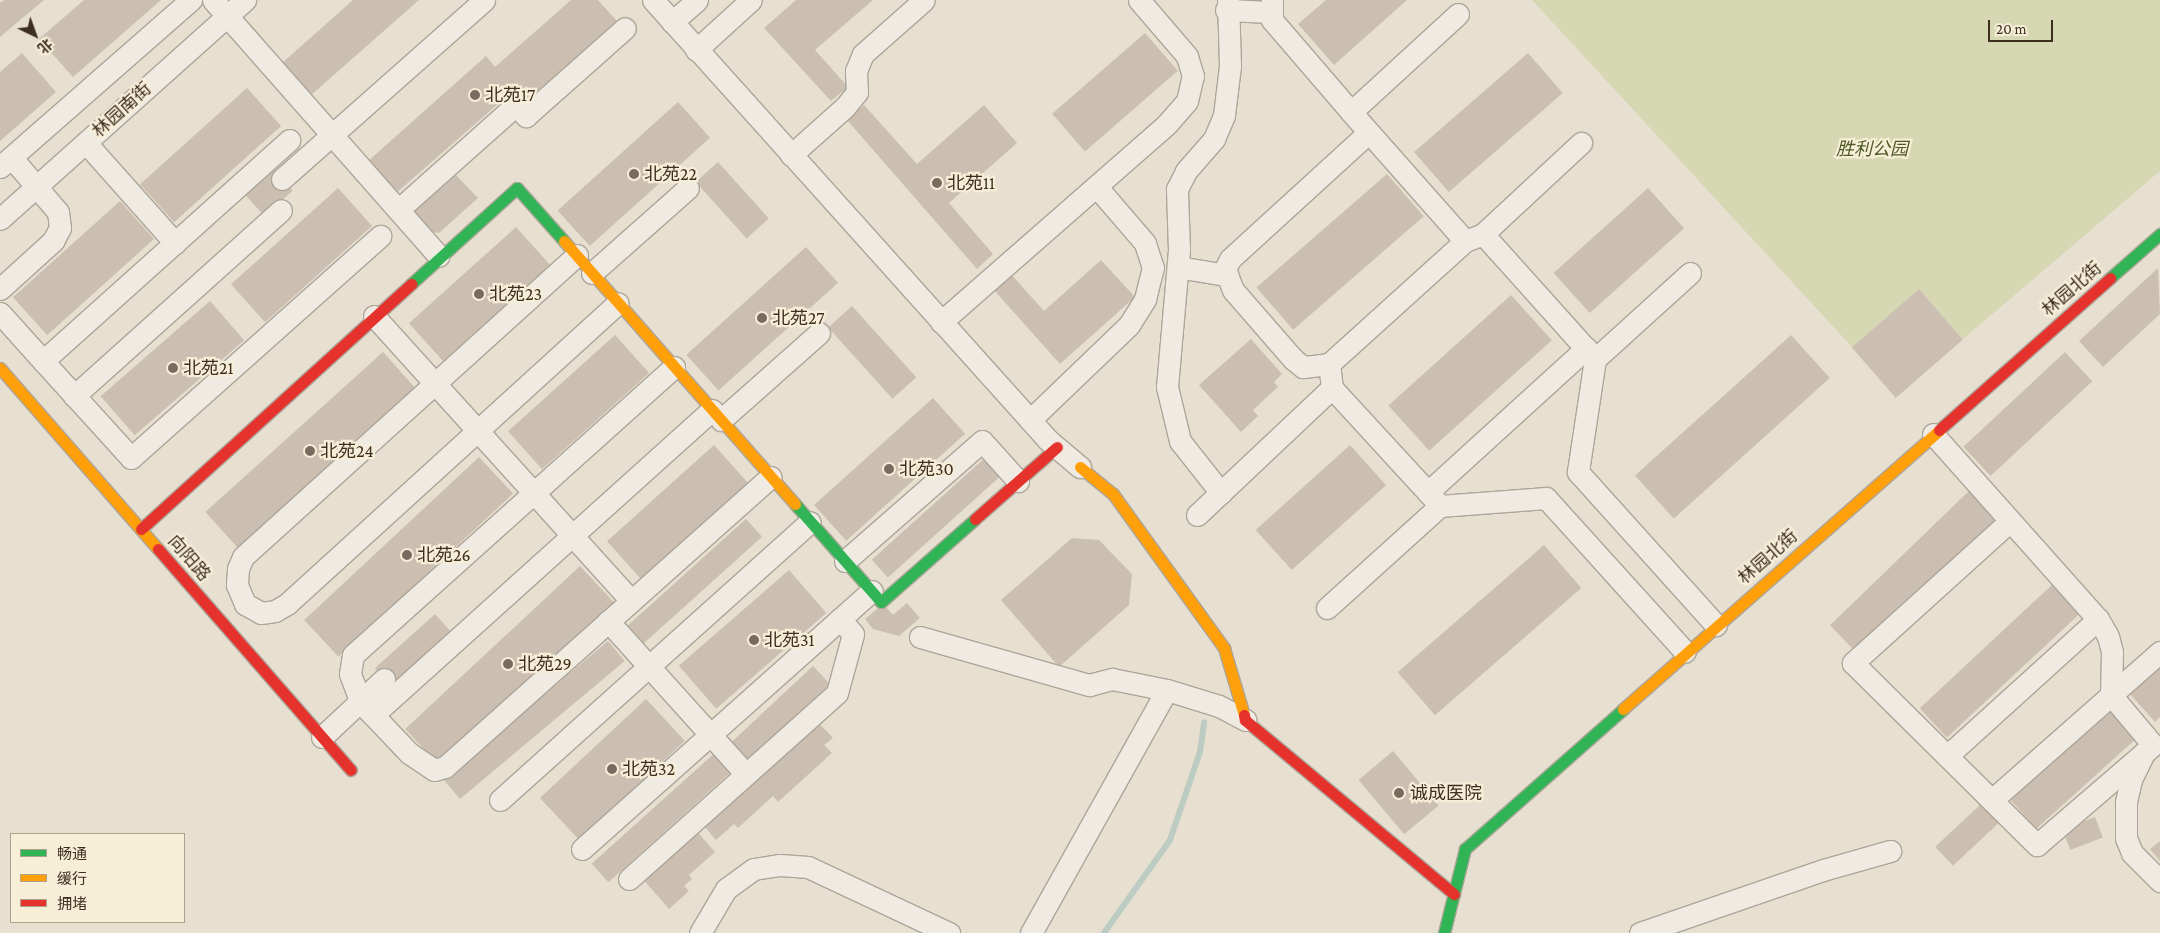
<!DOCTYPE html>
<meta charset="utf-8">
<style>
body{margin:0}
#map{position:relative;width:2160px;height:933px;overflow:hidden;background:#e7e0d1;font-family:"Crimson Pro","Noto Sans SC",serif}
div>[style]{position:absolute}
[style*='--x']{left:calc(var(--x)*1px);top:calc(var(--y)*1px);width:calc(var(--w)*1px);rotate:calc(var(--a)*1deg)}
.green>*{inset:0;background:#d6d7b3}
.stream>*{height:6px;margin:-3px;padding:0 3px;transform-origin:3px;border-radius:3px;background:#bcccc2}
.building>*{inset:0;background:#cbbfb2;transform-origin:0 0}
.roads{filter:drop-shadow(1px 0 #ada599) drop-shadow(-1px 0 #ada599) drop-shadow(0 1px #ada599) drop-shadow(0 -1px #ada599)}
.street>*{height:21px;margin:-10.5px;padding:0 10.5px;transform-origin:10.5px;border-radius:10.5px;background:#efebe3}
.fast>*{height:11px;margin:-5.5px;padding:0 5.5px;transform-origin:5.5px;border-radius:5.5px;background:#30b455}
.slow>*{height:11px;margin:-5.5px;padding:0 5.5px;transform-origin:5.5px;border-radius:5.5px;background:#ff9f0a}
.jam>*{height:11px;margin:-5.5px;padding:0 5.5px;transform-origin:5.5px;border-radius:5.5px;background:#e5322d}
.dots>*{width:14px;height:14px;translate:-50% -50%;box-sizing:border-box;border:2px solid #f7eed8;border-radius:50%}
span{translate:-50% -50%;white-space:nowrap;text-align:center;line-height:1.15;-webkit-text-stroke:4.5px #f7eed8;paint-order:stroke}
.poi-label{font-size:18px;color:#3d2e20}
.left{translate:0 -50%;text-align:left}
.street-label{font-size:18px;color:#3d2e20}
.park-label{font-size:18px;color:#4d5a26;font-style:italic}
.legend{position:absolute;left:10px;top:833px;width:175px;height:90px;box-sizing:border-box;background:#f7eed8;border:1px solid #ada18e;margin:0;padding:6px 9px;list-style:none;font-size:15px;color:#3d2e20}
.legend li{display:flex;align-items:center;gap:10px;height:25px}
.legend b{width:25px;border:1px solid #ada18e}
.north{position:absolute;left:10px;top:10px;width:50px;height:50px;-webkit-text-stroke:4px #f7eed8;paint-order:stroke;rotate:138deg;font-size:14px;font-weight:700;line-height:20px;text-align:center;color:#3d2e20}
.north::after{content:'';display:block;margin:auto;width:18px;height:22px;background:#3d2e20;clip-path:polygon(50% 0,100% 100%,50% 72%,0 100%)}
.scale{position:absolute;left:1988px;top:20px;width:65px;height:22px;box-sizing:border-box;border:2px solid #3d2e20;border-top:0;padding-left:6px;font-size:15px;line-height:18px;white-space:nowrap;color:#3d2e20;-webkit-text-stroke:4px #f7eed8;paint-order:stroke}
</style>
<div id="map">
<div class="green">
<div style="clip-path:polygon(1532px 0,2160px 0,2160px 171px,1963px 339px,1919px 289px,1853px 348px)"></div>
</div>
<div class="stream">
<div style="--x:1104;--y:933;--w:114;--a:-54.6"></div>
<div style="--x:1170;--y:840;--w:93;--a:-71.2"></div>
<div style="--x:1200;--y:752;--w:30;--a:-82"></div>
</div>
<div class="building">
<div style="clip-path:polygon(4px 0,44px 0,0 37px,0 3px)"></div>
<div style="clip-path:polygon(84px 0,161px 0,73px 77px,39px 39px)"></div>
<div style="clip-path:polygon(353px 0,419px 0,310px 96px,281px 64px)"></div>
<div style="clip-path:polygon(571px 0,598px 0,617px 21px,526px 101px,515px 89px,395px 194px,367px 162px,486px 56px,495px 67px)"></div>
<div style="clip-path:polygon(796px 0,873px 0,815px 50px,848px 87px,831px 101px,764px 28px)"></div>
<div style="clip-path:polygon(1326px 0,1407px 0,1334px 65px,1298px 24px)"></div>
<div style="left:1145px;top:33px;width:50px;height:123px;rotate:49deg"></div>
<div style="clip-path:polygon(22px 53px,56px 92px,0 141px,0 72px)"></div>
<div style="left:1528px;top:53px;width:53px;height:151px;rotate:49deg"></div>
<div style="left:247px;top:88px;width:51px;height:144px;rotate:48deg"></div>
<div style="left:678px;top:102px;width:48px;height:162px;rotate:48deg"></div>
<div style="clip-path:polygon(864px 105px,917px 164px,984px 105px,1017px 143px,949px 203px,993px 254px,977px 269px,847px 120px)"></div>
<div style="left:718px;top:162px;width:76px;height:30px;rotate:48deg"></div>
<div style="left:274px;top:170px;width:28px;height:38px;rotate:48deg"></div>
<div style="left:1387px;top:174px;width:56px;height:173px;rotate:49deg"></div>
<div style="clip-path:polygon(456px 175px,478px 198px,439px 233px,426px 231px,410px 215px)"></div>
<div style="left:338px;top:188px;width:51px;height:144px;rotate:48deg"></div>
<div style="left:1648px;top:188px;width:54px;height:127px;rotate:48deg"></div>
<div style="left:120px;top:201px;width:51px;height:144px;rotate:48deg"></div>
<div style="left:516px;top:227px;width:51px;height:144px;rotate:48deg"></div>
<div style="left:806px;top:247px;width:48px;height:161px;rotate:48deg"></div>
<div style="clip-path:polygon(1101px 260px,1135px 297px,1060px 364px,993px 289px,1010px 273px,1044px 311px)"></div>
<div style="clip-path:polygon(2158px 268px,2160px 314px,2103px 367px,2079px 341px)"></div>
<div style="left:1919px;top:289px;width:67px;height:89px;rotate:49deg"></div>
<div style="left:1511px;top:295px;width:61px;height:165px;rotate:48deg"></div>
<div style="left:210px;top:301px;width:52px;height:145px;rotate:49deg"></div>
<div style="left:852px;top:306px;width:96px;height:32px;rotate:48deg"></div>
<div style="left:615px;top:335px;width:51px;height:144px;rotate:48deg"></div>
<div style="left:1791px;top:335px;width:58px;height:210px;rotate:48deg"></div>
<div style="clip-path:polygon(1251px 339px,1282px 374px,1274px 382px,1278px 387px,1253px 410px,1258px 416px,1241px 432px,1199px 385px)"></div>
<div style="left:383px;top:352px;width:50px;height:239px;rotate:48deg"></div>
<div style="left:2065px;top:352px;width:40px;height:139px;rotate:47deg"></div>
<div style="left:933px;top:398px;width:48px;height:160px;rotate:48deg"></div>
<div style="left:714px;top:445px;width:52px;height:144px;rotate:48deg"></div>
<div style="left:1350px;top:445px;width:54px;height:127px;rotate:48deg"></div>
<div style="left:987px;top:456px;width:24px;height:155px;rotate:48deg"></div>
<div style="left:479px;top:457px;width:50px;height:239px;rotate:47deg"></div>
<div style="left:1971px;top:489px;width:39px;height:196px;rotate:46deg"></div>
<div style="left:746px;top:519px;width:24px;height:165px;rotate:48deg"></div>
<div style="clip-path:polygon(1072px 538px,1099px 540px,1132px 574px,1129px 605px,1059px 667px,1001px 600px)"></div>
<div style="left:1544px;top:545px;width:57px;height:194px;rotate:49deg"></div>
<div style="left:580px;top:566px;width:50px;height:239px;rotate:47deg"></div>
<div style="left:789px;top:570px;width:57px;height:146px;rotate:49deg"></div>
<div style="left:2055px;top:582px;width:40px;height:185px;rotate:47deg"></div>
<div style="clip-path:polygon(907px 603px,920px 618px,899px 636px,873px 629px,865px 619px,883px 604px,893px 615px)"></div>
<div style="left:435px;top:614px;width:27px;height:81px;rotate:48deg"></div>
<div style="left:608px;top:641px;width:26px;height:215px;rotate:50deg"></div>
<div style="left:813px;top:666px;width:25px;height:119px;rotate:47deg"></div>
<div style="clip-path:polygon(2160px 666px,2160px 717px,2155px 722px,2129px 693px)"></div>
<div style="left:646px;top:699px;width:57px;height:145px;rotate:47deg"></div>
<div style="left:2112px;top:708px;width:39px;height:137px;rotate:48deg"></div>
<div style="clip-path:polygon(817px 721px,833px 738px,824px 745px,832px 753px,778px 802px,773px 796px,738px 828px,734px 824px,716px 840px,703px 825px)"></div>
<div style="left:718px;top:750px;width:25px;height:170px;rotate:48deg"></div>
<div style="left:1393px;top:751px;width:71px;height:45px;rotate:50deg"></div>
<div style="left:1982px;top:803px;width:26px;height:64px;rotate:47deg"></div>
<div style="left:2095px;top:817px;width:22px;height:35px;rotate:69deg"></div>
<div style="clip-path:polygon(694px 828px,715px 852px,689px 875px,692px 879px,684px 886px,689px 891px,669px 909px,641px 877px)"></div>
<div style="clip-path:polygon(2160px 841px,2160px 861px,2150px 849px)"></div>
</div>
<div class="roads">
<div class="street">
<div style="--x:213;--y:0;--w:341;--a:48.6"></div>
<div style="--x:653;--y:0;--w:591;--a:48.08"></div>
<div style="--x:1048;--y:440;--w:42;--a:40.2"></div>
<div style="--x:1272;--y:0;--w:20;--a:90"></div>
<div style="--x:1272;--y:20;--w:121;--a:49.3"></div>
<div style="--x:1226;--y:10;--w:45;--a:2.5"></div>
<div style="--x:1458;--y:14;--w:145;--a:137.5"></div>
<div style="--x:1351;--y:112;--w:172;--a:48.5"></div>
<div style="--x:672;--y:22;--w:33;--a:-41"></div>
<div style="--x:696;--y:50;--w:74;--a:-42.3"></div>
<div style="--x:86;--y:143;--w:134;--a:48.3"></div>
<div style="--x:791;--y:155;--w:72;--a:-41.6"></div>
<div style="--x:845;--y:107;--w:19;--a:-51"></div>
<div style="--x:857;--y:92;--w:21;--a:-93"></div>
<div style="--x:856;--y:71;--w:18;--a:-68"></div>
<div style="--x:863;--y:54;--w:81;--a:-41.5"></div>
<div style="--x:0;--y:167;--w:254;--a:-41.2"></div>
<div style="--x:282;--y:179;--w:270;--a:-41.5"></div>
<div style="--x:398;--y:210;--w:158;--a:-41.7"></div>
<div style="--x:516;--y:105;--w:15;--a:48"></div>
<div style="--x:526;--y:116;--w:132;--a:-41.6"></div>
<div style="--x:0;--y:219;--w:329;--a:-41.8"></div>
<div style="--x:1483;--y:234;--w:168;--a:48.1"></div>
<div style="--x:577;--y:255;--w:450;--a:137.9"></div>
<div style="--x:243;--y:557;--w:13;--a:113"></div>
<div style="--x:238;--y:569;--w:16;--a:94"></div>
<div style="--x:237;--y:585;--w:21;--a:67"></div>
<div style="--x:245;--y:604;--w:18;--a:29"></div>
<div style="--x:261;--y:613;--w:14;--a:-8"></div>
<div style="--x:275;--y:611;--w:14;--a:-30"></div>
<div style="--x:287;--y:604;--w:447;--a:-42.3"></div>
<div style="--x:1178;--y:267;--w:50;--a:9.3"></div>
<div style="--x:592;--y:273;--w:128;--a:-41.5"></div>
<div style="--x:1690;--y:273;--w:128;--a:137.8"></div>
<div style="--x:1595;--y:359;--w:114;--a:98.6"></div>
<div style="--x:1578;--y:472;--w:206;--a:48"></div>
<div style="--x:0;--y:289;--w:72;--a:-42.2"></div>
<div style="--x:53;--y:241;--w:15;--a:-62"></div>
<div style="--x:60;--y:228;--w:16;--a:-97"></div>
<div style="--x:58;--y:212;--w:72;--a:-130.5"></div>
<div style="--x:0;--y:313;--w:64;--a:48.1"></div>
<div style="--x:43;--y:361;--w:331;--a:-41.9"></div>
<div style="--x:374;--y:316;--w:383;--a:47.9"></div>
<div style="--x:941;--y:322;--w:300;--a:-41.2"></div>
<div style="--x:1167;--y:124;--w:30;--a:-49"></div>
<div style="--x:1187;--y:101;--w:26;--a:-77"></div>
<div style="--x:1193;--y:76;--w:21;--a:-107"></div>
<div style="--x:1187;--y:56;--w:74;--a:-130.6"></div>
<div style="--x:43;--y:361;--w:131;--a:47.8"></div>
<div style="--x:131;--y:458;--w:334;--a:-41.7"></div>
<div style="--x:1329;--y:364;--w:26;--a:173"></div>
<div style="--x:1303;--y:367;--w:13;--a:-141"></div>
<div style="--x:1293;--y:359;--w:91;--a:-131"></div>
<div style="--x:1233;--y:290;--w:22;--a:-111"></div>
<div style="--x:1225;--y:269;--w:11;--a:-63"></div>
<div style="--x:1230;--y:259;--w:188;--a:-42.4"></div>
<div style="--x:674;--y:367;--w:431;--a:138.1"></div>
<div style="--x:353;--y:655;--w:19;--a:99"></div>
<div style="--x:350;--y:674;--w:31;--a:69"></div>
<div style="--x:361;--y:703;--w:17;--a:45"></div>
<div style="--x:373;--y:715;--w:456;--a:-42"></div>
<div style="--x:1332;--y:388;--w:155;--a:47.4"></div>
<div style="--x:74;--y:396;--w:278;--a:-41.9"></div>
<div style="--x:721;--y:420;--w:131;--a:-41.6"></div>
<div style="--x:1030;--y:420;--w:137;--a:-43.8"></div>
<div style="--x:1129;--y:325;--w:31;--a:-58"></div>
<div style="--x:1145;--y:299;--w:32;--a:-76"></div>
<div style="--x:1153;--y:268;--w:26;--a:-108"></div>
<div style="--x:1145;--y:243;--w:75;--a:-130.7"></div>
<div style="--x:1933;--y:434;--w:248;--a:48.3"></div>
<div style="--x:2098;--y:619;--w:20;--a:60"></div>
<div style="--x:2108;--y:636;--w:16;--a:76"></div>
<div style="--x:2112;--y:652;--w:43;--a:91.3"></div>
<div style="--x:2111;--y:695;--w:65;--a:50"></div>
<div style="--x:2153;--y:745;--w:12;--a:138"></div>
<div style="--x:2144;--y:753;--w:30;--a:116"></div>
<div style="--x:2131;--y:780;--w:23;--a:103"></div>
<div style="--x:2126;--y:802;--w:36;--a:90"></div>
<div style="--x:2126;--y:838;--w:16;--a:68"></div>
<div style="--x:2132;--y:853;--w:40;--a:45"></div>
<div style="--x:1428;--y:492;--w:214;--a:-42.3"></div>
<div style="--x:1221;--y:493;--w:66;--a:-128.3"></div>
<div style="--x:1180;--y:441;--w:56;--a:-103.5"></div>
<div style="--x:1167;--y:387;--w:138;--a:-85"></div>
<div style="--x:1179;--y:250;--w:61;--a:-91.9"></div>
<div style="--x:1177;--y:189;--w:20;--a:-63"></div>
<div style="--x:1186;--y:171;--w:43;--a:-48.8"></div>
<div style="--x:1214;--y:139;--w:26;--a:-67"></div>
<div style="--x:1224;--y:115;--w:49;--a:-83"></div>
<div style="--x:1230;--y:66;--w:66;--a:-91.7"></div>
<div style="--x:1197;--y:515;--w:185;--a:-43.3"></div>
<div style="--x:1332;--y:388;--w:24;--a:-97"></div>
<div style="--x:1329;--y:364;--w:183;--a:-42.1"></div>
<div style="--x:1465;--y:241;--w:19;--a:-21"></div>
<div style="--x:1483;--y:234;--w:134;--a:-42.9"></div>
<div style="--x:2010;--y:521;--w:212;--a:137.9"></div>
<div style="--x:1853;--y:663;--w:259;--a:44.7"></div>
<div style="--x:2037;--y:845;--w:141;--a:-40.7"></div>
<div style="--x:845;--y:561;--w:182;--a:-41.2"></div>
<div style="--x:982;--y:441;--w:54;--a:48"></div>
<div style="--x:1327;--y:608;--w:152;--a:-42.1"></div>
<div style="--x:1440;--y:506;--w:106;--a:-4.3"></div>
<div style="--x:1546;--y:498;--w:207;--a:47.9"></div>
<div style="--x:608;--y:621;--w:206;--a:48"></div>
<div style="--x:920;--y:637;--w:176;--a:15.9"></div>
<div style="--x:1089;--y:685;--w:24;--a:-15"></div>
<div style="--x:1112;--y:679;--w:56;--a:11.3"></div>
<div style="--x:1167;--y:690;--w:54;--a:17.1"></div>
<div style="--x:1219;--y:706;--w:30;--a:28"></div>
<div style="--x:373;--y:715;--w:52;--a:46.5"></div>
<div style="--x:409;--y:753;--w:30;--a:34"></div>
<div style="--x:434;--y:770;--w:11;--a:-15"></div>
<div style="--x:445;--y:767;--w:436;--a:-41.7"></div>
<div style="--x:322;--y:737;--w:85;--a:-43.1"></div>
<div style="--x:1947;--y:756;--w:204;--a:-42.2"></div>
<div style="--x:500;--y:800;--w:416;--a:-41.9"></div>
<div style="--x:1992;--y:800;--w:224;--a:-41.4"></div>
<div style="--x:582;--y:849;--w:388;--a:-41.7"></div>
<div style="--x:629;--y:879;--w:279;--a:-41.8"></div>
<div style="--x:837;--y:693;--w:61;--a:-74.8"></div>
<div style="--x:853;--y:634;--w:20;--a:-131"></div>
<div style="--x:700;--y:933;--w:51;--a:-59.4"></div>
<div style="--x:726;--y:889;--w:34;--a:-36"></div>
<div style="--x:754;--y:869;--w:26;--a:-9"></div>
<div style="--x:780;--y:865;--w:28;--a:4"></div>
<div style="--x:808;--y:867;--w:156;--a:25.1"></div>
<div style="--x:1031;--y:933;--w:278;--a:-60.8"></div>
<div style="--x:1640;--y:933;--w:194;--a:-19"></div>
<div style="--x:1823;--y:870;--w:70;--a:-15.8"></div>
</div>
<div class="fast">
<div style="--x:2110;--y:278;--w:67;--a:-41.3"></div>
<div style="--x:411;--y:284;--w:143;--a:-42.2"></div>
<div style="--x:517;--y:188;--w:71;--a:48.4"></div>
<div style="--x:795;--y:504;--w:130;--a:48.7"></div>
<div style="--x:881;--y:602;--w:125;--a:-41.4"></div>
<div style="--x:1444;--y:933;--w:87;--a:-76"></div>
<div style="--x:1465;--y:849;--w:211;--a:-41.5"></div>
</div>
<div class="slow">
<div style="--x:564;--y:241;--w:350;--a:48.7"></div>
<div style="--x:0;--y:368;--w:240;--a:48.9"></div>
<div style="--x:1080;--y:467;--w:43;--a:39.3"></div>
<div style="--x:1113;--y:494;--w:190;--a:54.2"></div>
<div style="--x:1224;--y:648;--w:70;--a:73.4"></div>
<div style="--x:1623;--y:709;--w:422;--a:-41.4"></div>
</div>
<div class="jam">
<div style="--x:1939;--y:430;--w:229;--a:-41.6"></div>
<div style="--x:975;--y:519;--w:109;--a:-41.3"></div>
<div style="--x:141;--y:529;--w:365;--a:-42.2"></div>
<div style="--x:158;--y:549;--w:293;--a:48.9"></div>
<div style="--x:1244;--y:715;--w:5;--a:79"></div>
<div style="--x:1245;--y:720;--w:272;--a:39.8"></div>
</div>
</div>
<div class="dots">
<div style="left:475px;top:95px;background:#786c5e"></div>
<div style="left:634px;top:174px;background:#786c5e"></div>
<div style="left:937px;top:183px;background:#786c5e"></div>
<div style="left:479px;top:294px;background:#786c5e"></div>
<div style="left:762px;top:318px;background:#786c5e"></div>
<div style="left:173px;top:368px;background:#786c5e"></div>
<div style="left:310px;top:451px;background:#786c5e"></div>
<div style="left:889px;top:469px;background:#786c5e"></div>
<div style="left:407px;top:555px;background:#786c5e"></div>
<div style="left:754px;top:640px;background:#786c5e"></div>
<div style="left:508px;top:664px;background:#786c5e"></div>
<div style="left:612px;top:769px;background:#786c5e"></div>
<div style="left:1399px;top:793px;background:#786c5e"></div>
</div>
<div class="poi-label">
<span class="left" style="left:485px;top:95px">北苑17</span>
<span class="left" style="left:644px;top:174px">北苑22</span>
<span class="left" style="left:947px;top:183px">北苑11</span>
<span class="left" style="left:489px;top:294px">北苑23</span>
<span class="left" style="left:772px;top:318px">北苑27</span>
<span class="left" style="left:183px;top:368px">北苑21</span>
<span class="left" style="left:320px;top:451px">北苑24</span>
<span class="left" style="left:899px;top:469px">北苑30</span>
<span class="left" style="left:417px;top:555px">北苑26</span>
<span class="left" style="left:764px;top:640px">北苑31</span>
<span class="left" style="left:518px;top:664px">北苑29</span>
<span class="left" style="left:622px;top:769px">北苑32</span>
<span class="left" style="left:1410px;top:793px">诚成医院</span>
</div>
<div class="street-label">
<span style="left:122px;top:110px;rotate:-42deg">林园南街</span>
<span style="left:2072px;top:289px;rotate:-41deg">林园北街</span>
<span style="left:1768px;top:557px;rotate:-41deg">林园北街</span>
<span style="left:189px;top:558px;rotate:49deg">向阳路</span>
</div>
<div class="park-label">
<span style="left:1872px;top:149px">胜利公园</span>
</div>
<ul class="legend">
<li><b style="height:6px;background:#30b455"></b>畅通</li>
<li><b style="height:6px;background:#ff9f0a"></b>缓行</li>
<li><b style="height:6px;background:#e5322d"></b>拥堵</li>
</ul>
<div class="north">北</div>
<div class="scale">20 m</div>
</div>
